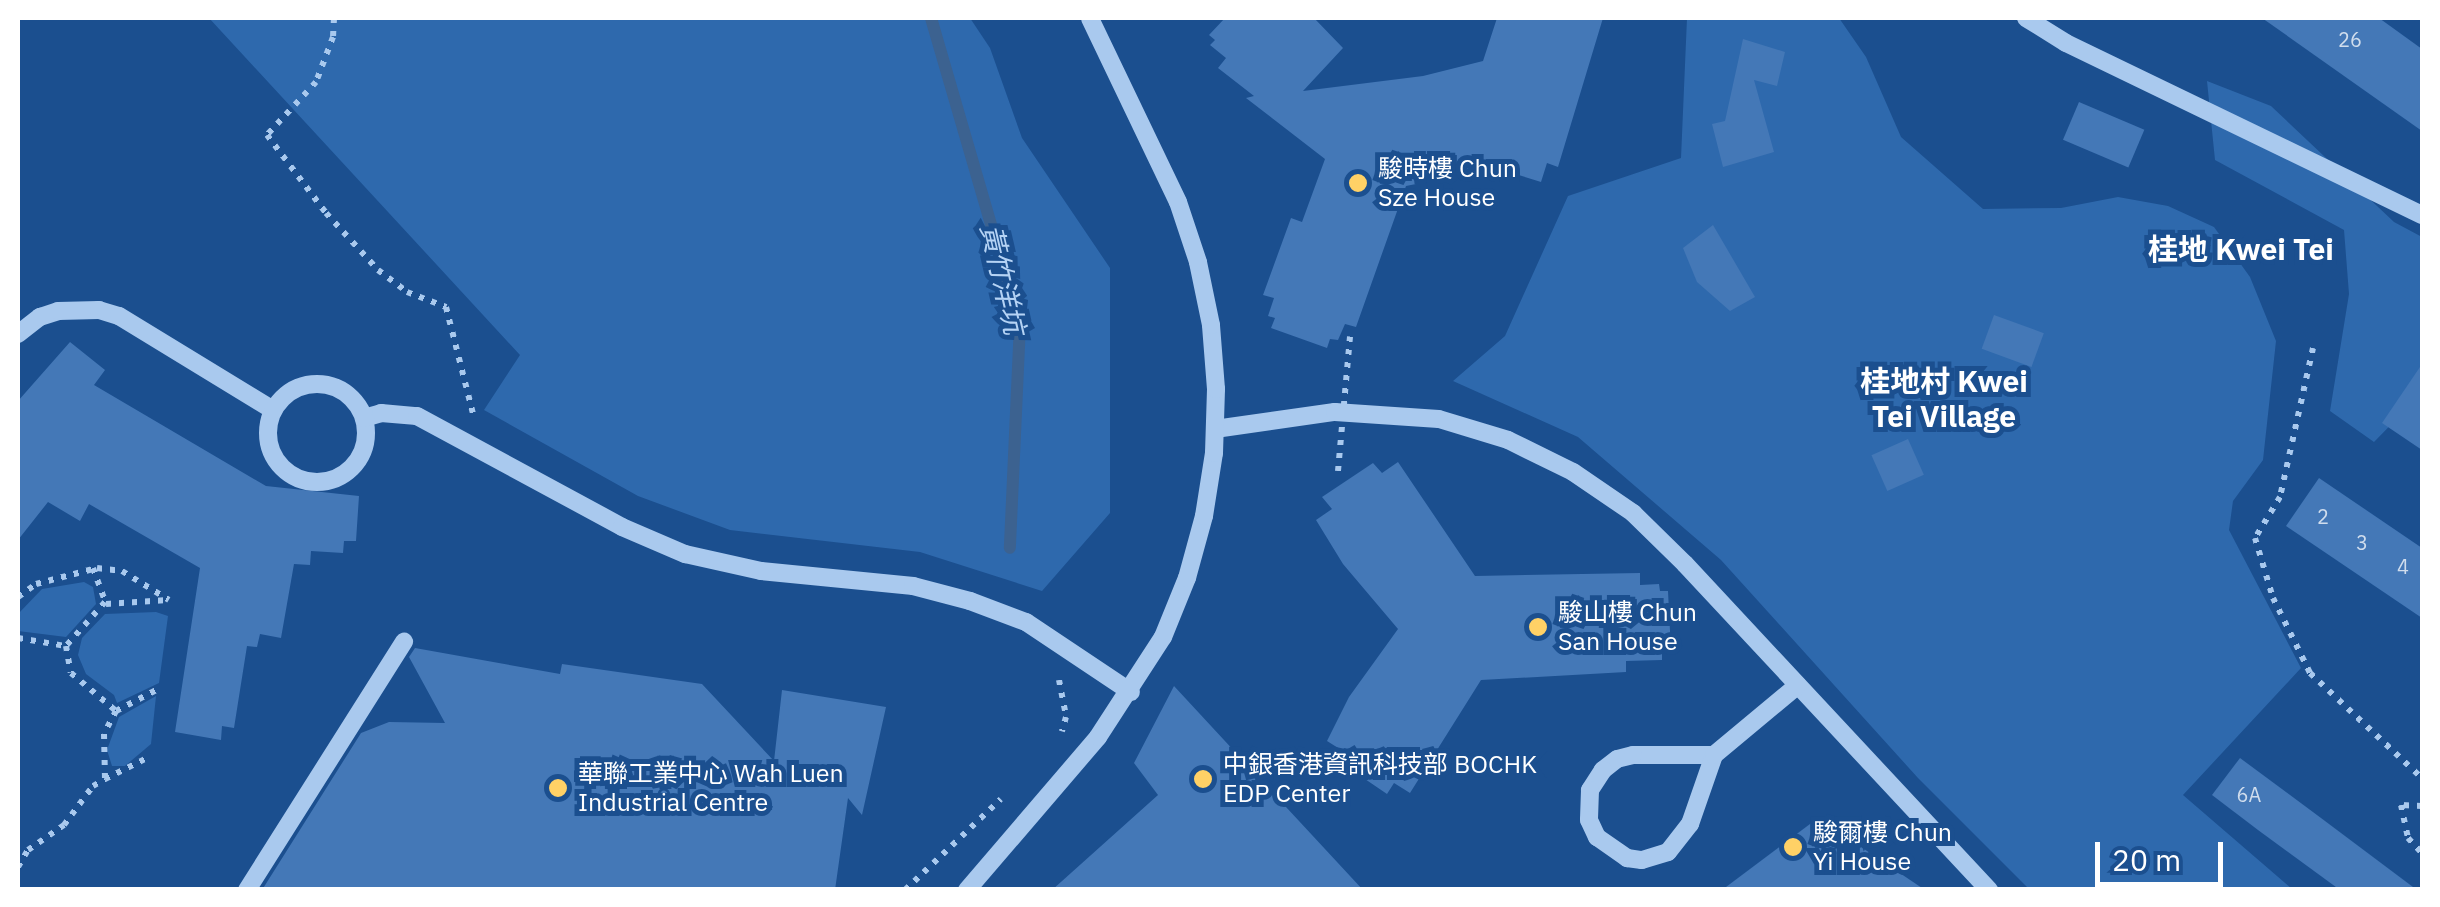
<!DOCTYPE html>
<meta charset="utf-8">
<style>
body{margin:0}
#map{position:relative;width:2440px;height:907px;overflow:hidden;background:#1b4f8f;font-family:"IBM Plex Sans","Noto Sans TC",sans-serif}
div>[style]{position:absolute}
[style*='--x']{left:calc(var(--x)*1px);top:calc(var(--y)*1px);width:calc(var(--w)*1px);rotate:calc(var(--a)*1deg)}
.green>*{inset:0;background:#2e69ad}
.stream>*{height:12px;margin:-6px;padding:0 6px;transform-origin:6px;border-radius:6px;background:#3c6290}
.building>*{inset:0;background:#4478b7;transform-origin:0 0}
.path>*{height:6px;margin-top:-3px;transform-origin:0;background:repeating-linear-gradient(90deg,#a9c9ee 0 5px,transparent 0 13px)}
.minor>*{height:18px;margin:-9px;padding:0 9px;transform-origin:9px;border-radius:9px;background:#a9c9ee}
.minor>.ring{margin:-9px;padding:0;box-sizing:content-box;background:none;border:18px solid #a9c9ee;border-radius:50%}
.path-bridge>*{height:6px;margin-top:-3px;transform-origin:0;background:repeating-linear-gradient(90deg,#a9c9ee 0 5px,transparent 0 13px)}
.dots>*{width:28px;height:28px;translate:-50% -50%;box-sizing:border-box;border:5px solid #1b4f8f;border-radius:50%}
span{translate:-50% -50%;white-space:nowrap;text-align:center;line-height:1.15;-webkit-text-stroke:10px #1b4f8f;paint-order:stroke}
.number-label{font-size:20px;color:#d0dded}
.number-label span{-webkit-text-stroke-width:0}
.poi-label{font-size:25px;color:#fff}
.left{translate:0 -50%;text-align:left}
.water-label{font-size:28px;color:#b5d3f5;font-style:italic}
.quarter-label{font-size:30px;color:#fff;font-weight:700}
.frame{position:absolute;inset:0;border:20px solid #fff;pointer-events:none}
.scale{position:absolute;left:2095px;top:842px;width:128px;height:45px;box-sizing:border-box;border:5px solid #fff;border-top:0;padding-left:12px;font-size:30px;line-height:35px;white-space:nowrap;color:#fff;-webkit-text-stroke:8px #1b4f8f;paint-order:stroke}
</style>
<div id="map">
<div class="green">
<div style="clip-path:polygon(209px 18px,970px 18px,990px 48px,1022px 138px,1110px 268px,1110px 513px,1042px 591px,920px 552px,730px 530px,638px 496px,484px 410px,520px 355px)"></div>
<div style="clip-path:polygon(1687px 18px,1839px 18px,1866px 57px,1901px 137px,1983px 209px,2061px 208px,2118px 197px,2168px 206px,2214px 227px,2250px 277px,2276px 341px,2263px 460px,2233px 501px,2229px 530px,2301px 668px,2183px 795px,2292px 889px,2029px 889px,1918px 778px,1721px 560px,1578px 437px,1453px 381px,1505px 336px,1568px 196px,1681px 158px)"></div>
<div style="clip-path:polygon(2207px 81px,2271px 106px,2394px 222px,2422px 237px,2422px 393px,2374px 442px,2330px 411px,2349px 294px,2344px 230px,2215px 160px)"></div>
<div style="clip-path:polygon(84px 582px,93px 587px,96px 604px,66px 637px,18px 631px,18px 614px,42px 589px)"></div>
<div style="clip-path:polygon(156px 612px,168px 616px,159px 683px,117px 703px,114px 695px,86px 674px,78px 655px,82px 638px,105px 614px)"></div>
<div style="clip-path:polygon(156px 696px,151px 744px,125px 766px,112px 766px,107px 750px,119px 717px)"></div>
</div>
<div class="stream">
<div style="--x:931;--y:18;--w:319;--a:73.8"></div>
<div style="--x:1020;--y:324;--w:224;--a:92.6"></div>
</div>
<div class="building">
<div style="clip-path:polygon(1225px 18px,1314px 18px,1343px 48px,1303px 91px,1423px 76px,1483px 61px,1497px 18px,1603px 18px,1558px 167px,1547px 163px,1541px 182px,1496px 168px,1406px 186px,1356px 327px,1345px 324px,1338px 340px,1330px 339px,1327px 348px,1271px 328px,1275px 318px,1268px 316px,1274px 298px,1263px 295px,1291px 218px,1302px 222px,1325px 159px,1246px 98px,1254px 96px,1218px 68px,1226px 58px,1210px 45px,1215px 40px,1209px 35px)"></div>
<div style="clip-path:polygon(2262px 18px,2379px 18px,2422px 49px,2422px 131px)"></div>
<div style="clip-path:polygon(1743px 39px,1785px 52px,1777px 86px,1754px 80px,1774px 152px,1723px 167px,1712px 124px,1725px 121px)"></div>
<div style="left:2079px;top:102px;width:71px;height:41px;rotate:23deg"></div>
<div style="clip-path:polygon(1713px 225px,1755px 297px,1730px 311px,1697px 282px,1683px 248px)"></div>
<div style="left:1994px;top:315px;width:53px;height:36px;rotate:20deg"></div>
<div style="clip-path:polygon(70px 342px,105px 370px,94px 385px,266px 486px,359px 496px,356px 541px,344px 541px,343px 553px,311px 551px,310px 565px,294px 564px,281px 638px,260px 634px,257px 647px,247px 646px,234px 728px,222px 726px,221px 740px,175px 732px,200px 568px,89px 504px,80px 521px,48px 502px,18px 540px,18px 401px)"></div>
<div style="clip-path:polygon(2422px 364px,2422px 450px,2382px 423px)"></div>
<div style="left:1908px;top:439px;width:39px;height:40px;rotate:66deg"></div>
<div style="clip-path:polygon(1398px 462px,1475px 576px,1640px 573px,1640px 585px,1659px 584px,1660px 591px,1668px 591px,1671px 651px,1662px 651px,1662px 660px,1626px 661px,1626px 672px,1481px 680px,1410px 793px,1394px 783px,1387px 794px,1337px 760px,1343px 751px,1327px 741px,1349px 697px,1398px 629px,1343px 564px,1316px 520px,1332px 509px,1322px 497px,1373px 463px,1382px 473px)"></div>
<div style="clip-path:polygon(2319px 478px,2422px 548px,2422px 618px,2286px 526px)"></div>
<div style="clip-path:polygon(415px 648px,560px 674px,562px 664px,702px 684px,774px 761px,782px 690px,886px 707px,862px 815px,848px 798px,835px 890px,262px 890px,361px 733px,389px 722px,445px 723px,409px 657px)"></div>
<div style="clip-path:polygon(1174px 686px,1312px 835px,1363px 890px,1052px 890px,1158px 795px,1134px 763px)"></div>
<div style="clip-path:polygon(2240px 758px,2321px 818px,2417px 890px,2340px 890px,2258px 830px,2212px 795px)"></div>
<div style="clip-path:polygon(1818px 818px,1925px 890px,1722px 890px)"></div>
</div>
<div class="path">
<div style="--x:334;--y:18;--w:19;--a:93"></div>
<div style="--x:333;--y:37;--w:48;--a:110.7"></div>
<div style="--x:316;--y:82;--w:72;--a:132.8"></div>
<div style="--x:267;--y:135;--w:98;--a:52.9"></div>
<div style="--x:326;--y:213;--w:77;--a:47.6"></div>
<div style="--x:378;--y:270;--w:36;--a:37"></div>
<div style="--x:407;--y:292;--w:42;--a:21"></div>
<div style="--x:446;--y:307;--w:110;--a:75.8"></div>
<div style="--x:2313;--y:348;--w:153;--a:102.5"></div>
<div style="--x:2280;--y:497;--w:48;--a:121.4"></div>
<div style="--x:2255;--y:538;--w:63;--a:73.3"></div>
<div style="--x:2273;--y:598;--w:84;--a:63.7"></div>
<div style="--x:2310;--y:673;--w:154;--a:43.2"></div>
<div style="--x:93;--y:568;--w:38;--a:70"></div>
<div style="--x:106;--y:604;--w:62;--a:-3.7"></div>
<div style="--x:18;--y:597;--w:22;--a:-36"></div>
<div style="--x:36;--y:584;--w:63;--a:-14.7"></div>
<div style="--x:97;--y:568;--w:25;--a:7"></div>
<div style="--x:122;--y:571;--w:55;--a:31.7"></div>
<div style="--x:105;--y:602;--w:59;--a:131.6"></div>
<div style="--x:66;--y:646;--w:27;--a:80"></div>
<div style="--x:71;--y:673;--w:59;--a:40.2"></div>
<div style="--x:116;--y:711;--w:47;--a:-27.6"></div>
<div style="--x:18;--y:638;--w:49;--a:9.5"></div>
<div style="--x:1059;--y:680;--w:38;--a:79"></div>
<div style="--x:1066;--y:717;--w:15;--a:106"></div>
<div style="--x:116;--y:711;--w:26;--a:118"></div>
<div style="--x:104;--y:734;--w:45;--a:88.7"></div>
<div style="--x:105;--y:779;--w:45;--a:-26.6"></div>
<div style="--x:2422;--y:806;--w:21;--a:-177"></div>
<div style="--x:2401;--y:805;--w:34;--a:78"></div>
<div style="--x:2408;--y:838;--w:21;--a:47"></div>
<div style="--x:18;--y:867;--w:20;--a:-60"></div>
<div style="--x:28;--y:850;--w:44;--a:-34.8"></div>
<div style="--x:64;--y:825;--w:49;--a:-53.4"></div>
<div style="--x:93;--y:786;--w:14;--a:-30"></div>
<div style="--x:905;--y:890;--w:132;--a:-43.5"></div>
</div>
<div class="minor">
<div style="--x:2026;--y:18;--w:47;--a:32"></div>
<div style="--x:2066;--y:43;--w:395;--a:25.8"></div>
<div style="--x:18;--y:334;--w:28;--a:-38"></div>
<div style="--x:40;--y:317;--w:19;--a:-18"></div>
<div style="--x:58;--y:311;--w:41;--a:-1.4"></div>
<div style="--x:99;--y:310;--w:21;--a:17"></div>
<div style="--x:119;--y:316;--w:180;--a:31.4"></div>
<div class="ring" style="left:268px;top:384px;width:80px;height:80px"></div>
<div style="--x:364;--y:418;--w:18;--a:-16"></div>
<div style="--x:381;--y:413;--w:36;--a:5"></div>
<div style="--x:417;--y:416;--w:233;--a:28.4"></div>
<div style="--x:622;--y:527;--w:69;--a:23.2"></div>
<div style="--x:685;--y:554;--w:78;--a:12.6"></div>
<div style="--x:761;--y:571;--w:153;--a:5.6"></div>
<div style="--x:913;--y:586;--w:59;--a:14.7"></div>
<div style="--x:970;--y:601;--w:60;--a:20.6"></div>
<div style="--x:1026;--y:622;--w:126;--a:33.7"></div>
<div style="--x:1215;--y:429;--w:121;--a:-8.1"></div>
<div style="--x:1335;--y:412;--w:104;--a:3.9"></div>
<div style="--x:1439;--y:419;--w:72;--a:16.9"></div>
<div style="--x:1508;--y:440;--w:72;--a:26.2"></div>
<div style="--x:1573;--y:472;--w:73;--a:34.3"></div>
<div style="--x:1633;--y:513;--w:73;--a:44.4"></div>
<div style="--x:1685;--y:564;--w:446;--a:47"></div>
<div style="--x:1714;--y:755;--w:81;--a:180"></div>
<div style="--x:1633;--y:755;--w:16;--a:166"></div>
<div style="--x:1617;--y:759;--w:18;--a:142"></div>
<div style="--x:1603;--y:770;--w:24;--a:123"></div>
<div style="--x:1590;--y:790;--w:30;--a:92"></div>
<div style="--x:1589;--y:820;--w:19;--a:65"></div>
<div style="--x:1597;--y:837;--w:37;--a:35"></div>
<div style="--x:1627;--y:858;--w:15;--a:8"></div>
<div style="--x:1642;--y:860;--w:27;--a:-17"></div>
<div style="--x:1668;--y:852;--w:36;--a:-52"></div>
<div style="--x:1690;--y:824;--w:73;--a:-70.8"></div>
<div style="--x:1714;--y:755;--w:109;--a:-39.8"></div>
<div style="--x:247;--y:890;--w:294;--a:-57.7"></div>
<div style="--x:967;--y:890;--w:201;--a:-49.4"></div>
<div style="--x:1098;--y:737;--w:119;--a:-57"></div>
<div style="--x:1163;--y:637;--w:64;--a:-67.9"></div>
<div style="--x:1187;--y:578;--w:64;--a:-74.7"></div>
<div style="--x:1204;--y:516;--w:64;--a:-81"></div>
<div style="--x:1214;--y:453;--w:64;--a:-88.2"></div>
<div style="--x:1216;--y:389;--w:64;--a:-94.5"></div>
<div style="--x:1211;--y:325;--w:64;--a:-101.7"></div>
<div style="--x:1198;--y:262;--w:63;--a:-108.4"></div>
<div style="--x:1178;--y:202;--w:204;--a:-115.6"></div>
</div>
<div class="path-bridge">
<div style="--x:1338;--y:471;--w:135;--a:-84.9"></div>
</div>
<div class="dots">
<div style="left:1358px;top:183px;background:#ffd166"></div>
<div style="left:1538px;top:627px;background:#ffd166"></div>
<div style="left:1203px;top:779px;background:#ffd166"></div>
<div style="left:558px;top:788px;background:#ffd166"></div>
<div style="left:1793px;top:847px;background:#ffd166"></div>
</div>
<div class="number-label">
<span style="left:2350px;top:39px">26</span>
<span style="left:2323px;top:516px">2</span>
<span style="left:2362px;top:542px">3</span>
<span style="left:2403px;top:566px">4</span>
<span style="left:2249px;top:794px">6A</span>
</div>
<div class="poi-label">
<span class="left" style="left:1378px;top:183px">駿時樓 Chun<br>Sze House</span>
<span class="left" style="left:1558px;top:627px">駿山樓 Chun<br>San House</span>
<span class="left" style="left:1223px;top:779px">中銀香港資訊科技部 BOCHK<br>EDP Center</span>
<span class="left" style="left:578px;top:788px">華聯工業中心 Wah Luen<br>Industrial Centre</span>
<span class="left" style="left:1813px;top:847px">駿爾樓 Chun<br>Yi House</span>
</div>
<div class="water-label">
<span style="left:1003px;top:279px;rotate:77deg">黃竹洋坑</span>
</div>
<div class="quarter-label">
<span style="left:2241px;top:249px">桂地 Kwei Tei</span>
<span style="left:1944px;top:398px">桂地村 Kwei<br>Tei Village</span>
</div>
<div class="frame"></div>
<div class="scale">20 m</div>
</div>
